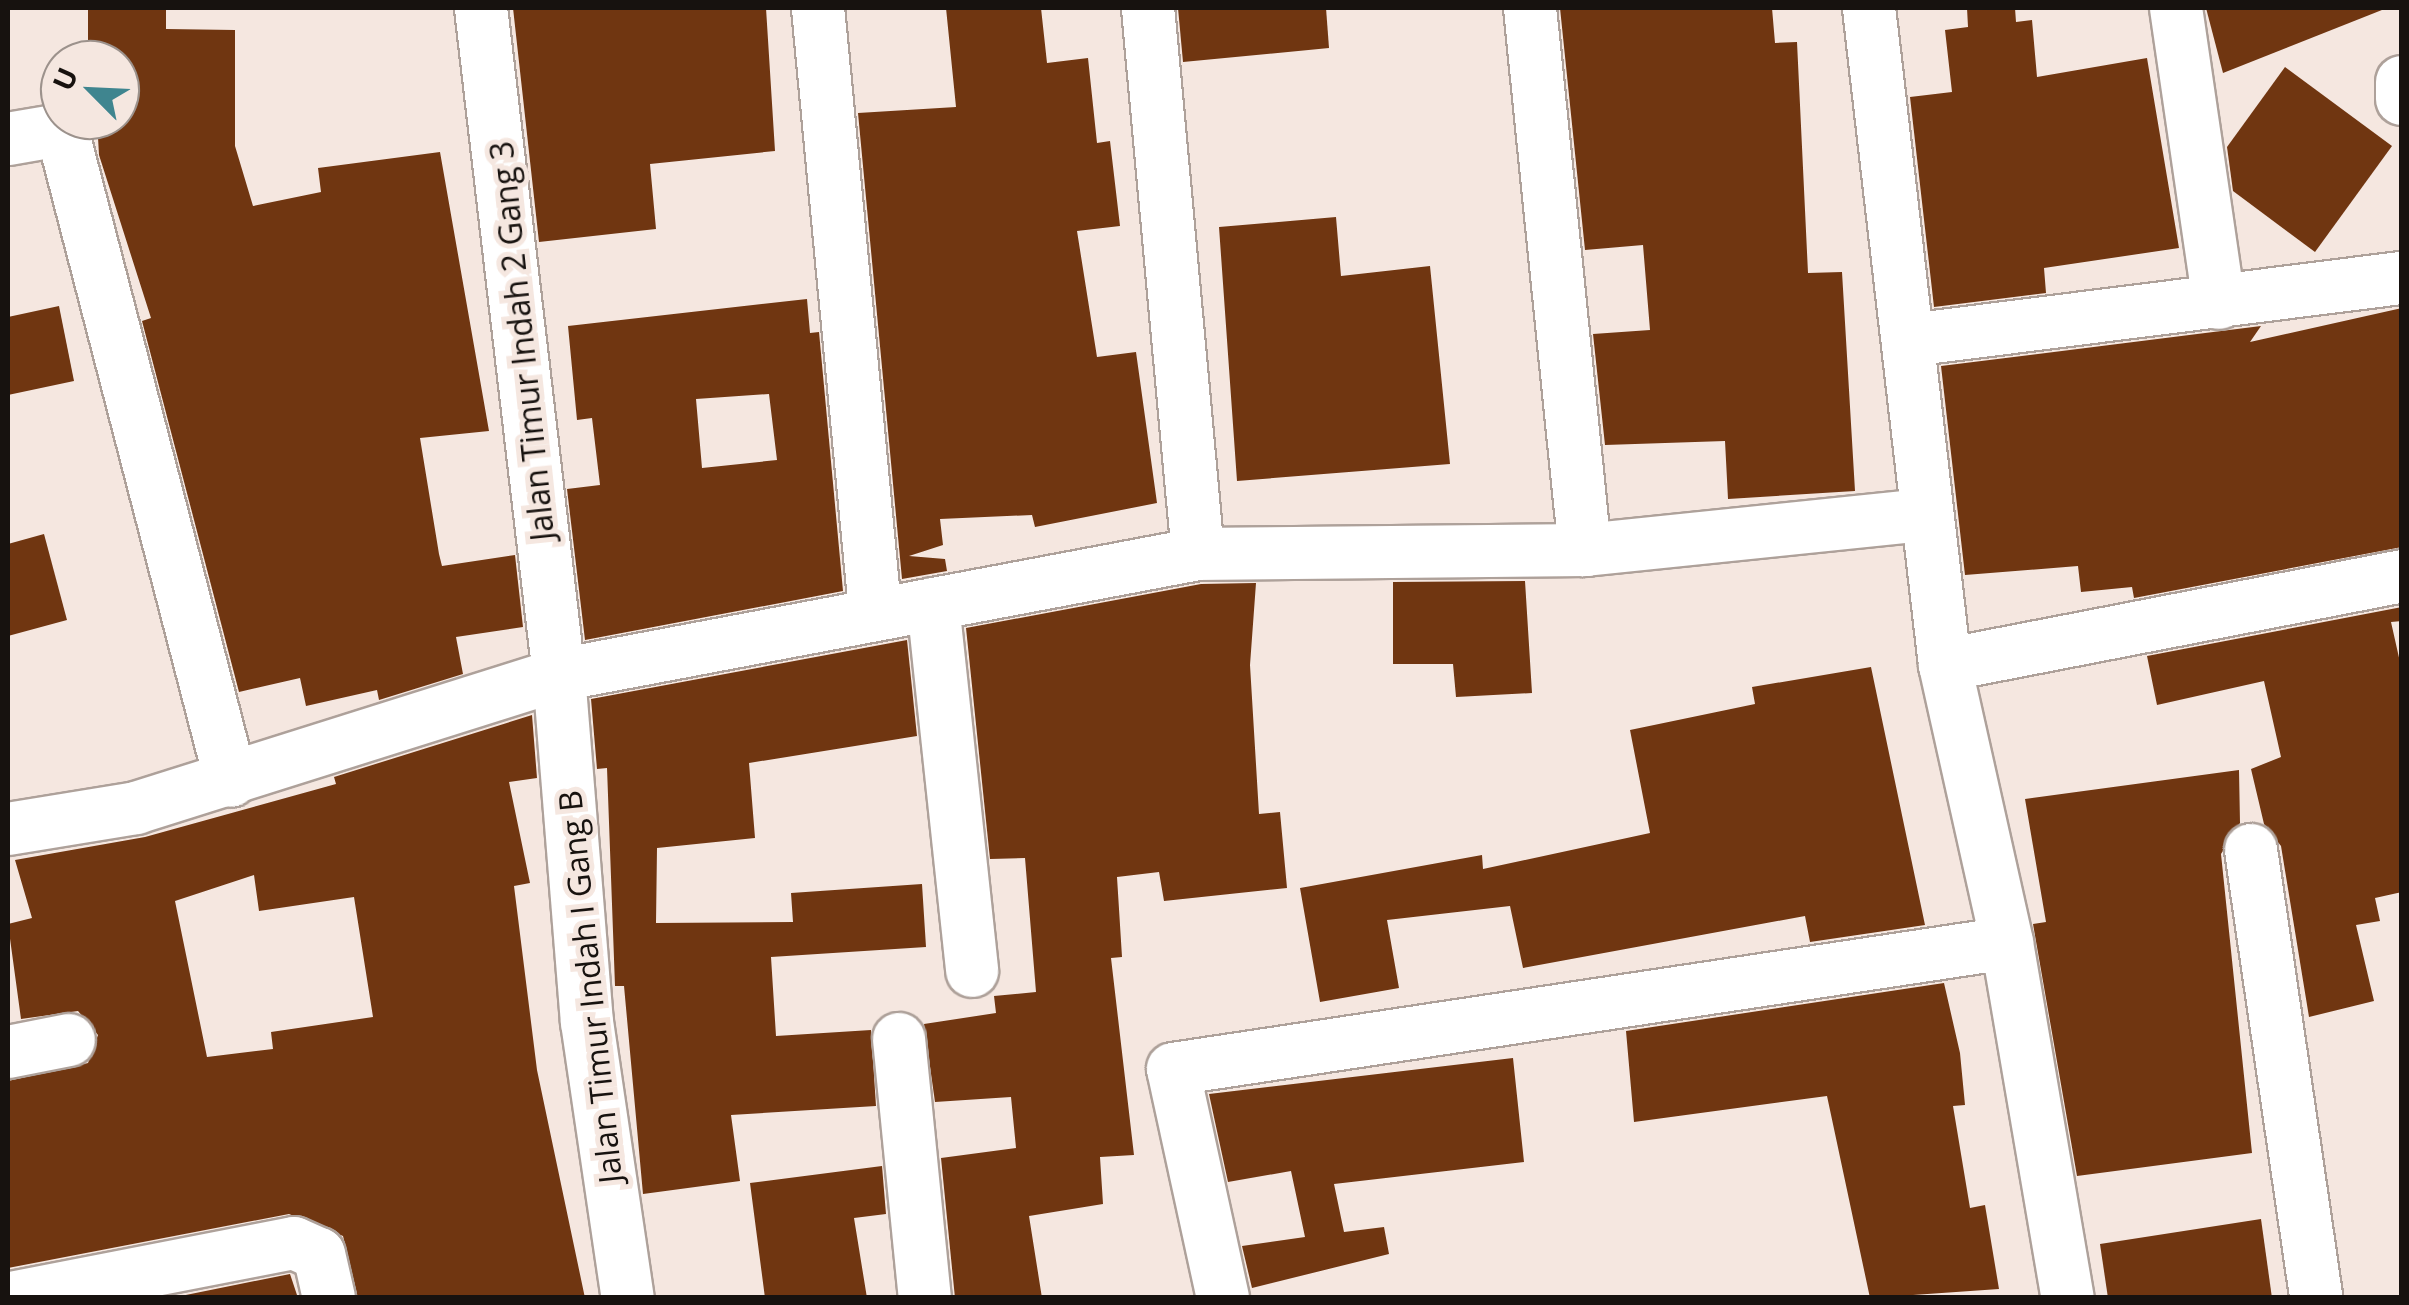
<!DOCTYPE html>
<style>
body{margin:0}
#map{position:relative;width:2409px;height:1305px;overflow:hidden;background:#f5e7e0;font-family:"Open Sans",sans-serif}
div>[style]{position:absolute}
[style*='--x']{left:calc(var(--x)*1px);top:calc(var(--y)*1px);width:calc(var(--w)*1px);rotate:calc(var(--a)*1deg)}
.building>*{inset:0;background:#703611}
.roads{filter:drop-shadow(2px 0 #aea19a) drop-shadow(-2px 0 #aea19a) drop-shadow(0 2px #aea19a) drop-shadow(0 -2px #aea19a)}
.street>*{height:52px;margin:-26px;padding:0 26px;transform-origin:26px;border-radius:26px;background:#fff}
span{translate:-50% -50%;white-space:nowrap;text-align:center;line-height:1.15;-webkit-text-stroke:10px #f5e7e0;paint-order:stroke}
.street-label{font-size:32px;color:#17120f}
.frame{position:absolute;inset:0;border:10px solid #17120f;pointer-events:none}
.north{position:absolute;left:40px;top:40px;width:100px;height:100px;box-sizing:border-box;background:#f5e7e0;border:2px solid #9c928c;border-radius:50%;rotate:294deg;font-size:28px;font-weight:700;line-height:40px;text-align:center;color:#17120f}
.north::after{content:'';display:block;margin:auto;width:35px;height:45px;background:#3f858f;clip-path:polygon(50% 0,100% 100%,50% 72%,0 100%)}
</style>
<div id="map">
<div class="building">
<div style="clip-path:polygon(88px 8px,166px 8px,166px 29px,235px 30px,235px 146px,253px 206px,321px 192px,318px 168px,440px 152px,489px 431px,420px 438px,439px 554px,442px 566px,515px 555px,523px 627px,456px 637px,463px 674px,379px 700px,377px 690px,306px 706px,300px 678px,239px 692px,142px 321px,151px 318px,99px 155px,97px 120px,120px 120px,120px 60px,88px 60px)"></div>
<div style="clip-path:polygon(513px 8px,766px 8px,775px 151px,650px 164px,656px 229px,539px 242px)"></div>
<div style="clip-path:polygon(946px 8px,1041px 8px,1047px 63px,1088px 58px,1097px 143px,1110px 141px,1120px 226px,1077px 231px,1097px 357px,1136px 352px,1157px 503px,1035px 527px,1032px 515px,940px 519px,943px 545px,909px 556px,945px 559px,947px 571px,902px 579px,858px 113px,956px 107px)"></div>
<div style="clip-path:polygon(1178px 8px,1326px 8px,1329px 48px,1183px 62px)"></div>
<div style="clip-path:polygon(1560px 8px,1772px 8px,1775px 43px,1797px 42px,1808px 273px,1842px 272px,1855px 491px,1728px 499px,1725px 441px,1605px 445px,1593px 334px,1650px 330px,1643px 245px,1585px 250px)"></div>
<div style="clip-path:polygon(1967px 8px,2015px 8px,2016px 22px,2032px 20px,2037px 77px,2147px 58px,2179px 248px,2044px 268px,2046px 293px,1934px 307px,1910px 97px,1952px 92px,1945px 30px,1968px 27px)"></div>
<div style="clip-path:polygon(2206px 8px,2387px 8px,2223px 73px)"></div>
<div style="clip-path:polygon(2285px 67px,2392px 146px,2315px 252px,2233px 191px,2227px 147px)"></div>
<div style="clip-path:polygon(1336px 217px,1341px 276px,1430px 266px,1450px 464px,1237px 481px,1219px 227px)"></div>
<div style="clip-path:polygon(evenodd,807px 299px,810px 333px,819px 332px,843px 591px,585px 640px,567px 489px,600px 485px,592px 418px,577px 420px,568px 326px,807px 299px,769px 394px,777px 460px,702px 468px,696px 399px,769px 394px)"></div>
<div style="clip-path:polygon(59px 306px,74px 381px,8px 395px,8px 317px)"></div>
<div style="clip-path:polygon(2402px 308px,2402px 547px,2134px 598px,2132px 587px,2081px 592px,2078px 566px,1965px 575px,1941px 366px,2261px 326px,2250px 342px)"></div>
<div style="clip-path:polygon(44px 534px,67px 620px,8px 636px,8px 544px)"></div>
<div style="clip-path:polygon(1525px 581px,1532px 693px,1456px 697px,1453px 664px,1393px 664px,1393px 582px)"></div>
<div style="clip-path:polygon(1256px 583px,1250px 665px,1259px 814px,1280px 812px,1287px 888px,1164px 901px,1159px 872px,1117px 877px,1122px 957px,1111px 958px,1134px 1155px,1100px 1157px,1103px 1204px,1029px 1216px,1042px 1298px,955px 1298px,941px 1158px,1016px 1148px,1011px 1097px,935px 1102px,924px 1024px,996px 1013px,994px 996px,1036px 992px,1025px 858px,990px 859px,966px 628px,1201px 584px)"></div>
<div style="clip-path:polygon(2402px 607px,2402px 621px,2391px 622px,2402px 671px,2402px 892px,2375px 898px,2380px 921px,2356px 925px,2374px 1001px,2309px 1017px,2281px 846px,2264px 824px,2251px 769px,2281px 757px,2264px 681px,2157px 705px,2147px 656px)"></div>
<div style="clip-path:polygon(907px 640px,917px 736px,749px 763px,755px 838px,657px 848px,656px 923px,793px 922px,791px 893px,922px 884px,926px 947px,771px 957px,776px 1036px,871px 1030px,876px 1106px,731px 1115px,740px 1181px,643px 1194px,624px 986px,615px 986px,607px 768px,597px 769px,591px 699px)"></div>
<div style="clip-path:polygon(1871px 667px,1925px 925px,1810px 942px,1805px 916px,1523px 968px,1510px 906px,1387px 920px,1399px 988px,1320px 1002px,1300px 888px,1482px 855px,1483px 869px,1650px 833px,1630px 730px,1755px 704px,1752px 687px)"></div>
<div style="clip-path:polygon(evenodd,532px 715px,537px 778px,509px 782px,530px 883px,514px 886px,537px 1070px,585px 1298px,358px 1298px,343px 1236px,289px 1214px,8px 1268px,8px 1081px,88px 1063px,98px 1035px,78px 1011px,21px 1019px,8px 924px,32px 918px,15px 860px,145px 837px,336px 784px,334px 777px,532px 715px,254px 875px,259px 911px,354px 897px,373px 1017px,271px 1032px,273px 1049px,207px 1057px,175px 901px,254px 875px)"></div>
<div style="clip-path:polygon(2239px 770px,2240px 823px,2221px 854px,2252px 1153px,2077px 1176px,2033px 924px,2046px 922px,2025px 799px)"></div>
<div style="clip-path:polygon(1944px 983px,1960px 1053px,1965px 1105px,1953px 1106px,1970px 1208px,1985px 1205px,1999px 1289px,1870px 1298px,1827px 1096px,1634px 1122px,1626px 1031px)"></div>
<div style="clip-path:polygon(1513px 1058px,1524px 1162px,1334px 1184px,1344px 1232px,1384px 1227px,1389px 1254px,1252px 1288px,1242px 1246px,1305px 1237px,1291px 1171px,1228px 1182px,1209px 1094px)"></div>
<div style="clip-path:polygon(882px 1166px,886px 1214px,854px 1218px,867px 1298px,765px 1298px,750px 1183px)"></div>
<div style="clip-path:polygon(2261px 1219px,2272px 1298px,2108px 1298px,2100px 1244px)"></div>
<div style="clip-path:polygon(290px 1274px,298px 1298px,171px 1298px)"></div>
</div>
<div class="roads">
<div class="street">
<div style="--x:481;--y:8;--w:672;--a:83.33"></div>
<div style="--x:559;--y:675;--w:348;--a:85.4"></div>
<div style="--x:587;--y:1022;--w:279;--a:81.6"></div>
<div style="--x:818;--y:8;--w:604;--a:84.58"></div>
<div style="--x:1148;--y:8;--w:548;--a:84.77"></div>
<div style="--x:1530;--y:8;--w:545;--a:84.21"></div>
<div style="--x:1869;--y:8;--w:661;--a:83.4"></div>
<div style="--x:1945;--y:665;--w:285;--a:77.4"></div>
<div style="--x:2007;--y:943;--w:360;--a:80.3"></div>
<div style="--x:2176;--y:8;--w:298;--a:81.7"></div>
<div style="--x:2402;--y:82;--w:17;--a:90"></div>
<div style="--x:8;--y:139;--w:48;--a:-9.7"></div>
<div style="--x:55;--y:131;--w:11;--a:38"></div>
<div style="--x:64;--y:138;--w:664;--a:75.44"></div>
<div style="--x:1910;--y:340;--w:496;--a:-7.2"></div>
<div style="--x:933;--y:604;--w:369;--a:83.9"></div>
<div style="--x:1945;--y:665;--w:466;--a:-11"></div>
<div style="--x:8;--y:829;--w:130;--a:-9.3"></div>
<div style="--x:136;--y:808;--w:443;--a:-17.5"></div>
<div style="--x:559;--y:675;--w:650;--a:-10.72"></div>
<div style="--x:1198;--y:554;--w:387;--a:-0.6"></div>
<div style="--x:1585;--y:550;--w:340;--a:-5.9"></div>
<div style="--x:2251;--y:850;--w:453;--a:81.7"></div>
<div style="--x:899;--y:1039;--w:260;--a:84.3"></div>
<div style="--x:8;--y:1052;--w:62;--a:-11.1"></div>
<div style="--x:11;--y:1298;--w:288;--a:-11"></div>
<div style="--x:294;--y:1243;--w:27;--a:24"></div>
<div style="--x:319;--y:1254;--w:45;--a:77.2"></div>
<div style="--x:1223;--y:1298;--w:234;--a:-102.3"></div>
<div style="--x:1173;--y:1069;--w:843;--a:-8.59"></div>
</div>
</div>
<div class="street-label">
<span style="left:522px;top:341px;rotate:-96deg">Jalan Timur Indah 2 Gang 3</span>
<span style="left:590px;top:987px;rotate:-96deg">Jalan Timur Indah I Gang B</span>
</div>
<div class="frame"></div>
<div class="north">U</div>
</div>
